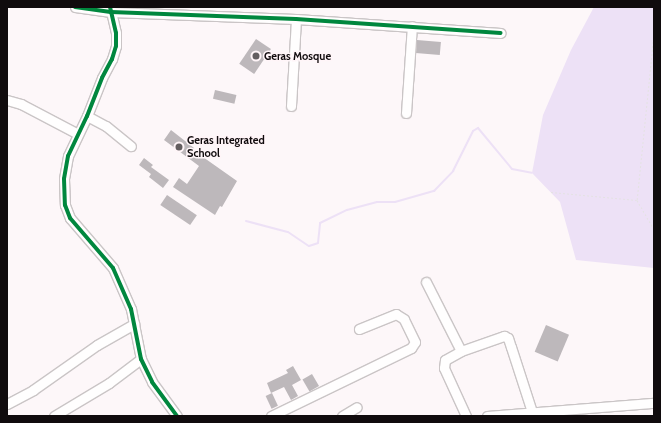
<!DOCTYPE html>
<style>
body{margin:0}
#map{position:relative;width:661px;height:423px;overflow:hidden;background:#fdf7f9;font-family:Cabin,sans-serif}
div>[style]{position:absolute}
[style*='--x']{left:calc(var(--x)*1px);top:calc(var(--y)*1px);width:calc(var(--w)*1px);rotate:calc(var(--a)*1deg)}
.water>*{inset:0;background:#ede1f6}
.stream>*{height:2px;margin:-1px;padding:0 1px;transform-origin:1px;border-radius:1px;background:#ede1f6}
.building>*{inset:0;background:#bdb8bb;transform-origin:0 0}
.path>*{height:1px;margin-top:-0.5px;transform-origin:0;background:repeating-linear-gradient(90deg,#e4e2e3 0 2px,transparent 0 4px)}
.roads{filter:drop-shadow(1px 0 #cac5c6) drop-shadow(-1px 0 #cac5c6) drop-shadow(0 1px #cac5c6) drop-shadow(0 -1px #cac5c6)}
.minor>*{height:9px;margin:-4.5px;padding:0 4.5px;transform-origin:4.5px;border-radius:4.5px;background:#fffefe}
.cycleway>*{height:4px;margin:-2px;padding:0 2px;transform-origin:2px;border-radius:2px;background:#00873e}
.dots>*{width:11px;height:11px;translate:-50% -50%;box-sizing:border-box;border:2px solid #fff5f8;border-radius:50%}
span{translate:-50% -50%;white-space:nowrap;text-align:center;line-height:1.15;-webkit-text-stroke:3px #fff5f8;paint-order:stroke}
.poi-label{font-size:11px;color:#100b0d;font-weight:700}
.left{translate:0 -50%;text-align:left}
.frame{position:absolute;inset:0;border:8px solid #100b0d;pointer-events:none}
</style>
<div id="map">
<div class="water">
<div style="clip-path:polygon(594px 7px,654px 7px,654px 268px,576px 260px,560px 202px,532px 173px,543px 115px,571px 50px)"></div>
</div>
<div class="stream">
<div style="--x:246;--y:221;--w:43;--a:14.7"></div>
<div style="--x:288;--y:232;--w:25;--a:34"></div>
<div style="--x:309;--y:246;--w:9;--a:-18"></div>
<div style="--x:318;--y:243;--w:20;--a:-84"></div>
<div style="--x:320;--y:223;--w:30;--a:-26"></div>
<div style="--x:347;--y:210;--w:31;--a:-15"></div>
<div style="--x:377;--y:202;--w:18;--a:0"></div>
<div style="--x:395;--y:202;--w:41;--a:-15.8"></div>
<div style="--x:434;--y:191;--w:28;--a:-46"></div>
<div style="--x:453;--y:171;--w:45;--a:-63.4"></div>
<div style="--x:473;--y:131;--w:6;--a:-31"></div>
<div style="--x:478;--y:128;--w:53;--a:50.3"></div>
<div style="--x:512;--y:169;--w:20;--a:11"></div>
</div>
<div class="building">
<div style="left:256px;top:39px;width:18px;height:30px;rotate:34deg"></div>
<div style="left:417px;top:40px;width:24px;height:13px;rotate:5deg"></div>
<div style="left:215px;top:90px;width:22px;height:9px;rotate:13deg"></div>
<div style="clip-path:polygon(171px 130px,194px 148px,193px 150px,237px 181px,222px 207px,220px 206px,215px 215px,173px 187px,179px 178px,187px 184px,199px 166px,164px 140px)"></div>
<div style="clip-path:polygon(144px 158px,153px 165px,151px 167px,169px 180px,163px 188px,149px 177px,151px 174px,139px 165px)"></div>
<div style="left:167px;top:195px;width:36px;height:12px;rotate:34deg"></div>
<div style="left:546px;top:325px;width:25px;height:29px;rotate:23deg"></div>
<div style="clip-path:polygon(293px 366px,301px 380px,292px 385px,298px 396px,291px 400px,284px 387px,271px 393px,267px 383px,288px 373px,286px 370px)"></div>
<div style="left:312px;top:374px;width:14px;height:11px;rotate:60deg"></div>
<div style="left:272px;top:393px;width:14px;height:7px;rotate:65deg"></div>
</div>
<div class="path">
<div style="--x:654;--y:34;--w:167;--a:95.8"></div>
<div style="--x:637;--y:200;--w:34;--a:60"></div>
<div style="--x:551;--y:192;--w:86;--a:5.3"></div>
</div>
<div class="roads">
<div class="minor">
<div style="--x:75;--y:7;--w:36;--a:8"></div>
<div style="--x:111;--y:12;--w:185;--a:2.2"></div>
<div style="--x:296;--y:19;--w:205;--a:3.9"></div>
<div style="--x:110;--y:7;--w:27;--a:77"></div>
<div style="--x:116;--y:33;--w:13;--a:90"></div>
<div style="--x:116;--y:46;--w:14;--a:107"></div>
<div style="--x:112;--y:59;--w:21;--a:118"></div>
<div style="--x:102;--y:78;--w:41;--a:111.5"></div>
<div style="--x:87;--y:116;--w:44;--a:115.4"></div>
<div style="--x:68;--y:156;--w:23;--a:100"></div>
<div style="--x:64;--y:179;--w:26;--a:88"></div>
<div style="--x:65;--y:205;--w:14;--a:69"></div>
<div style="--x:70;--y:218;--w:66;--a:49.3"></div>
<div style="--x:113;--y:268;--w:45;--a:66.3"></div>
<div style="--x:131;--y:309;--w:51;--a:78.7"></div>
<div style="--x:141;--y:359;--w:25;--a:64"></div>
<div style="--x:152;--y:382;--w:42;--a:53.7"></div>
<div style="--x:7;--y:100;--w:15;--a:16"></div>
<div style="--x:21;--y:104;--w:64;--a:27.8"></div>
<div style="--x:291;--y:106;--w:87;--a:-86.7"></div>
<div style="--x:406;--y:113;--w:87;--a:-86.1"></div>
<div style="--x:87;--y:116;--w:21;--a:28"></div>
<div style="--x:106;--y:126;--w:32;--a:39"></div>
<div style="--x:426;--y:282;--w:77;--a:63.1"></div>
<div style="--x:7;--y:404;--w:30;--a:-28"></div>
<div style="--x:33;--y:390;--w:78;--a:-35.1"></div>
<div style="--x:97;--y:345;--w:43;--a:-29.6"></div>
<div style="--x:54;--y:416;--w:64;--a:-31"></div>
<div style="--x:109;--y:383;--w:40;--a:-37"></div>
<div style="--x:271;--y:416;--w:156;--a:-25.9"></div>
<div style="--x:411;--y:348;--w:7;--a:-56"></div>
<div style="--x:415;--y:342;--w:25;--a:-116"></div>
<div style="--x:404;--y:319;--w:9;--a:-148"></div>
<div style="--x:396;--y:314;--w:40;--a:158"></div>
<div style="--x:342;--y:416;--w:17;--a:-31"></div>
<div style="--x:466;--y:416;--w:53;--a:-114.6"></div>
<div style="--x:444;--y:368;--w:8;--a:-83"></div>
<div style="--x:445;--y:360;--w:18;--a:-29"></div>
<div style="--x:461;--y:351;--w:46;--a:-19.2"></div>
<div style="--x:504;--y:336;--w:4;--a:27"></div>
<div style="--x:508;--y:338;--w:9;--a:72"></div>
<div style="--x:511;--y:347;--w:68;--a:72.1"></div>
<div style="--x:487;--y:416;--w:168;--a:-4.5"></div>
</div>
</div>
<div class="cycleway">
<div style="--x:75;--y:7;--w:36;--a:8"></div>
<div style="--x:111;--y:12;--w:185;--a:2.2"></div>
<div style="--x:296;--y:19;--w:205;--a:3.9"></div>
<div style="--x:110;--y:7;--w:27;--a:77"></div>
<div style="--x:116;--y:33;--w:13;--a:90"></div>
<div style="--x:116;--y:46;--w:14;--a:107"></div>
<div style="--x:112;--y:59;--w:21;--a:118"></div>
<div style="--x:102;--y:78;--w:41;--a:111.5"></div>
<div style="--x:87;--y:116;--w:44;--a:115.4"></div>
<div style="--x:68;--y:156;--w:23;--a:100"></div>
<div style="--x:64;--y:179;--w:26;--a:88"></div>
<div style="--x:65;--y:205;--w:14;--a:69"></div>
<div style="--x:70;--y:218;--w:66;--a:49.3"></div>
<div style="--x:113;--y:268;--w:45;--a:66.3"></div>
<div style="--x:131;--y:309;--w:51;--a:78.7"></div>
<div style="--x:141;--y:359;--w:25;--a:64"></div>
<div style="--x:152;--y:382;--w:42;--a:53.7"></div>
</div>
<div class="dots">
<div style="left:256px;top:56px;background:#635e60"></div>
<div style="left:179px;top:147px;background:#635e60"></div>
</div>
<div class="poi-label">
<span class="left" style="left:264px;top:56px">Geras Mosque</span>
<span class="left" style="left:187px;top:147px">Geras Integrated<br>School</span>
</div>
<div class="frame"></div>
</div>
